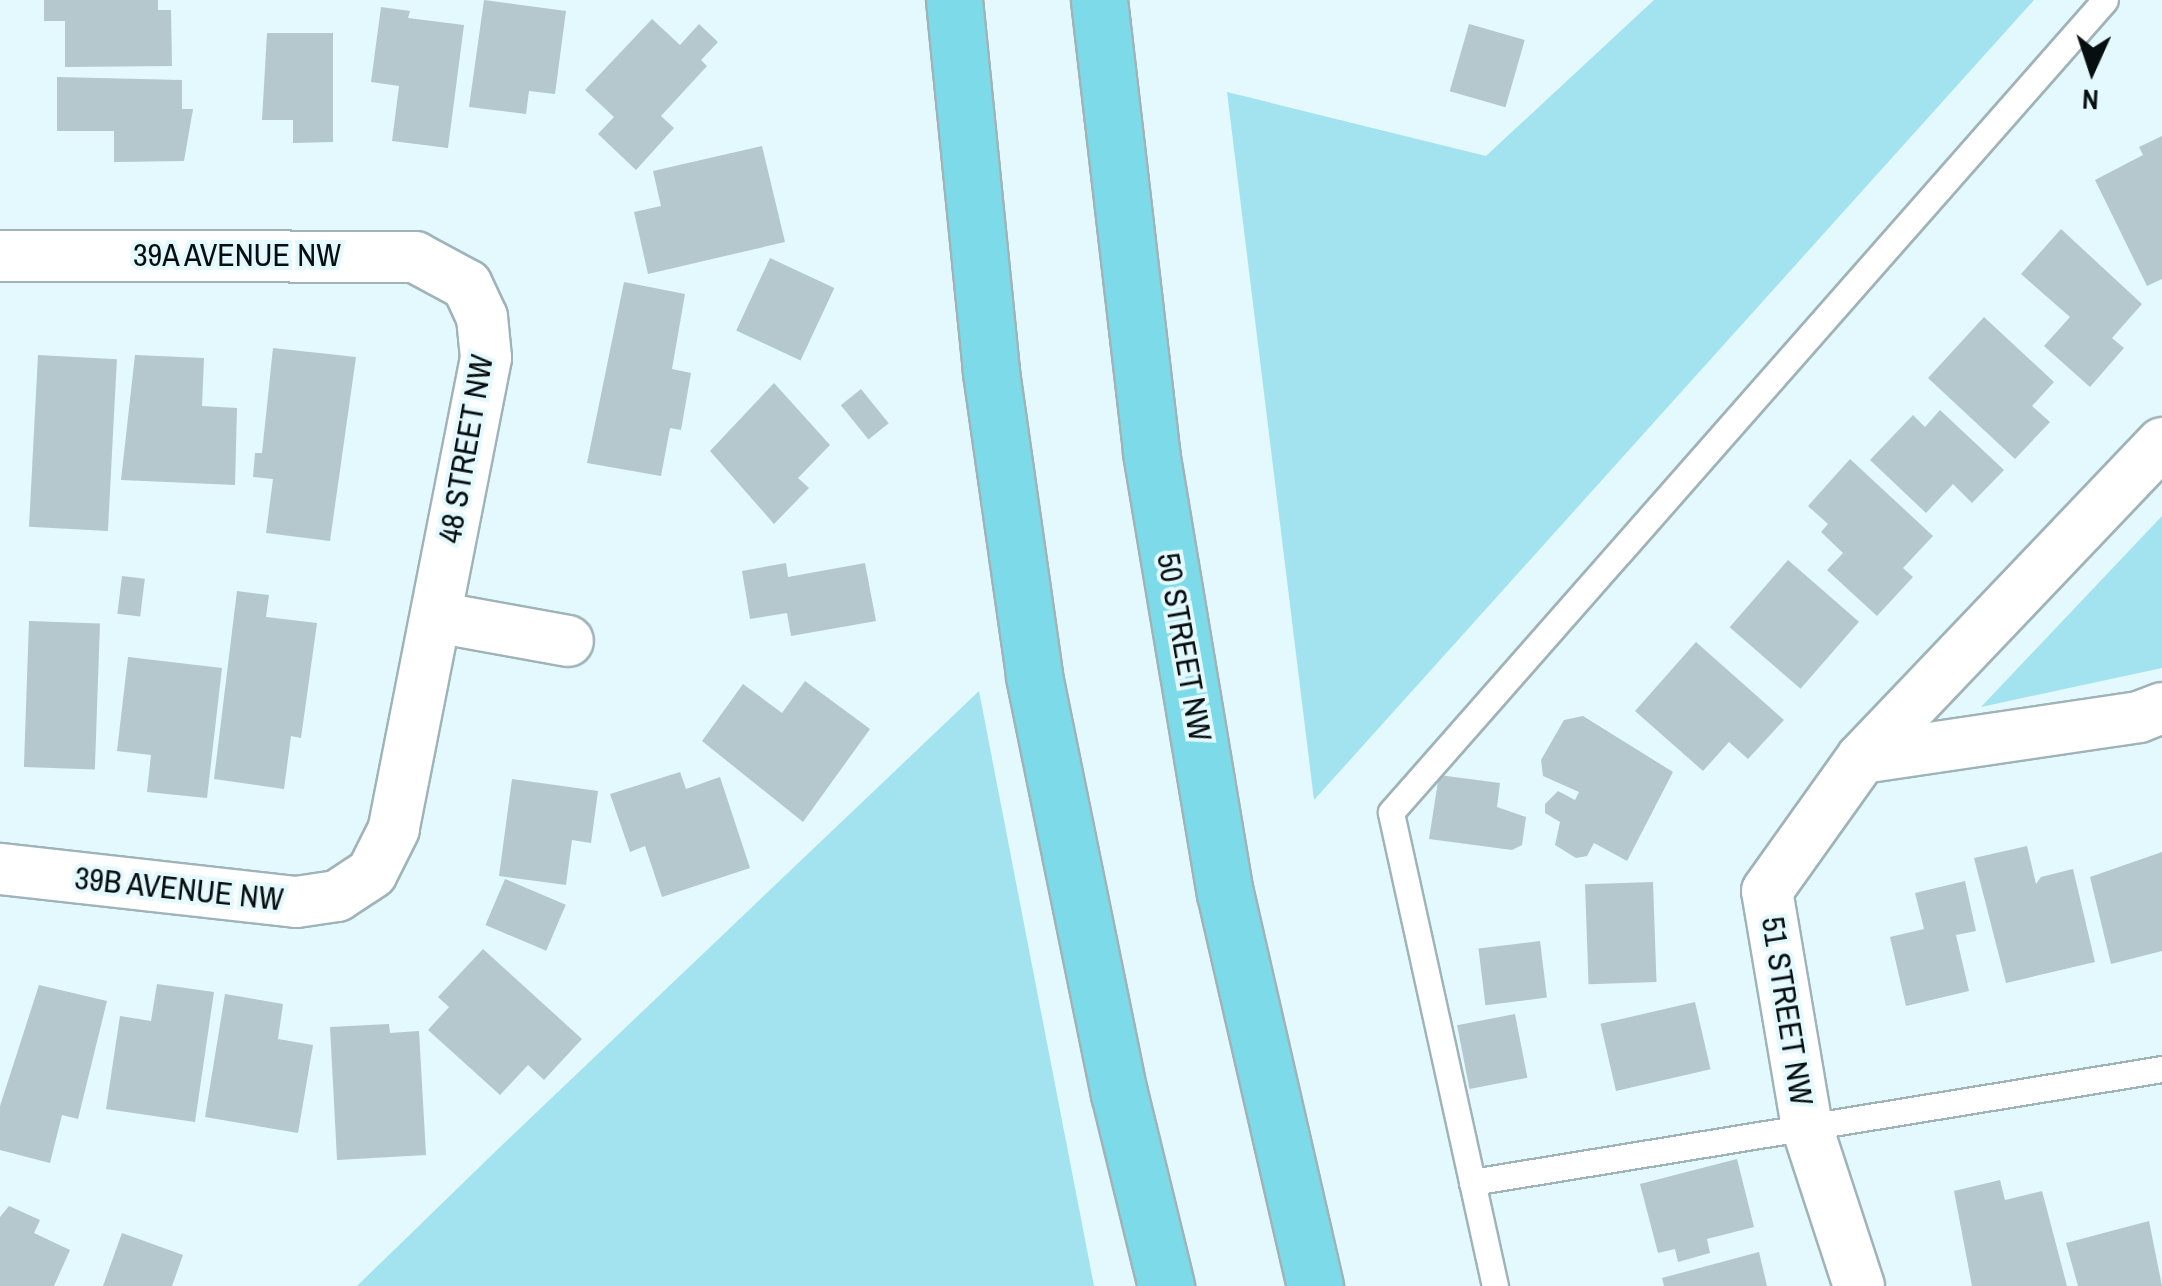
<!DOCTYPE html>
<style>
body{margin:0}
#map{position:relative;width:2162px;height:1286px;overflow:hidden;background:#e4f9fd;font-family:"Archivo Narrow",sans-serif}
div>[style]{position:absolute}
[style*='--x']{left:calc(var(--x)*1px);top:calc(var(--y)*1px);width:calc(var(--w)*1px);rotate:calc(var(--a)*1deg)}
.green>*{inset:0;background:#a3e2ef}
.building>*{inset:0;background:#b4c8cd;transform-origin:0 0}
.roads{filter:drop-shadow(2px 0 #9fb3b8) drop-shadow(-2px 0 #9fb3b8) drop-shadow(0 2px #9fb3b8) drop-shadow(0 -2px #9fb3b8)}
.lane>*{height:25px;margin:-12.5px;padding:0 12.5px;transform-origin:12.5px;border-radius:12.5px;background:#fff}
.street>*{height:50px;margin:-25px;padding:0 25px;transform-origin:25px;border-radius:25px;background:#fff}
.primary>*{height:55px;margin:-27.5px;padding:0 27.5px;transform-origin:27.5px;border-radius:27.5px;background:#7ddae9}
span{translate:-50% -50%;white-space:nowrap;text-align:center;line-height:1.15;-webkit-text-stroke:8px #e4f9fd;paint-order:stroke}
.street-label{font-size:32px;color:#070e0f}
.north{position:absolute;left:2042px;top:20px;width:100px;height:100px;-webkit-text-stroke:8px #e4f9fd;paint-order:stroke;rotate:183deg;font-size:28px;font-weight:700;line-height:40px;text-align:center;color:#070e0f}
.north::after{content:'';display:block;margin:auto;width:35px;height:45px;background:#070e0f;clip-path:polygon(50% 0,100% 100%,50% 72%,0 100%)}
</style>
<div id="map">
<div class="green">
<div style="clip-path:polygon(1654px 0,2034px 0,1314px 800px,1227px 92px,1486px 156px)"></div>
<div style="clip-path:polygon(2162px 516px,2162px 668px,1981px 707px)"></div>
<div style="clip-path:polygon(979px 691px,1094px 1286px,357px 1286px,498px 1149px)"></div>
</div>
<div class="building">
<div style="clip-path:polygon(44px 0,158px 0,158px 10px,171px 10px,172px 66px,65px 67px,65px 21px,44px 21px)"></div>
<div style="clip-path:polygon(484px 0,566px 11px,555px 94px,529px 91px,526px 114px,469px 107px)"></div>
<div style="clip-path:polygon(381px 7px,410px 11px,408px 18px,464px 25px,448px 148px,392px 141px,399px 86px,371px 82px)"></div>
<div style="clip-path:polygon(652px 19px,680px 45px,699px 24px,718px 42px,701px 60px,707px 66px,661px 116px,674px 128px,636px 170px,598px 134px,614px 117px,585px 90px)"></div>
<div style="left:1469px;top:24px;width:58px;height:70px;rotate:16deg"></div>
<div style="clip-path:polygon(267px 33px,333px 33px,333px 142px,293px 143px,293px 120px,262px 120px)"></div>
<div style="clip-path:polygon(57px 77px,182px 80px,182px 109px,193px 109px,184px 161px,114px 162px,114px 131px,57px 131px)"></div>
<div style="clip-path:polygon(2162px 136px,2162px 279px,2147px 286px,2095px 180px,2143px 155px,2139px 147px)"></div>
<div style="clip-path:polygon(762px 146px,785px 242px,648px 274px,634px 212px,661px 206px,653px 171px)"></div>
<div style="clip-path:polygon(2061px 229px,2142px 304px,2112px 338px,2124px 348px,2090px 387px,2044px 346px,2070px 317px,2021px 274px)"></div>
<div style="left:770px;top:258px;width:71px;height:80px;rotate:25deg"></div>
<div style="clip-path:polygon(624px 282px,685px 294px,672px 369px,691px 373px,681px 430px,670px 428px,661px 476px,587px 463px)"></div>
<div style="clip-path:polygon(1984px 317px,2054px 382px,2032px 406px,2050px 422px,2015px 459px,1928px 378px)"></div>
<div style="clip-path:polygon(273px 348px,356px 357px,330px 541px,266px 533px,273px 479px,253px 477px,255px 453px,262px 453px)"></div>
<div style="left:38px;top:355px;width:79px;height:172px;rotate:3deg"></div>
<div style="clip-path:polygon(135px 355px,204px 358px,202px 406px,237px 408px,235px 485px,121px 480px)"></div>
<div style="clip-path:polygon(774px 383px,830px 445px,798px 478px,809px 488px,774px 524px,710px 451px)"></div>
<div style="left:861px;top:389px;width:44px;height:26px;rotate:51deg"></div>
<div style="clip-path:polygon(1940px 410px,2004px 470px,1972px 503px,1953px 484px,1926px 513px,1870px 460px,1913px 415px,1925px 427px)"></div>
<div style="clip-path:polygon(1850px 459px,1933px 536px,1903px 568px,1913px 577px,1877px 616px,1827px 570px,1843px 553px,1821px 532px,1828px 524px,1808px 506px)"></div>
<div style="left:1788px;top:560px;width:94px;height:89px;rotate:41deg"></div>
<div style="clip-path:polygon(786px 563px,788px 577px,865px 563px,876px 621px,791px 636px,787px 613px,750px 619px,742px 571px)"></div>
<div style="left:122px;top:576px;width:23px;height:38px;rotate:7deg"></div>
<div style="clip-path:polygon(237px 591px,269px 595px,266px 617px,317px 623px,301px 738px,291px 736px,284px 789px,214px 779px)"></div>
<div style="left:29px;top:621px;width:71px;height:146px;rotate:2deg"></div>
<div style="clip-path:polygon(1696px 642px,1784px 720px,1748px 759px,1729px 742px,1703px 771px,1635px 711px)"></div>
<div style="clip-path:polygon(128px 657px,222px 668px,207px 798px,147px 792px,151px 755px,117px 751px)"></div>
<div style="clip-path:polygon(805px 681px,870px 729px,803px 822px,702px 741px,743px 684px,782px 713px)"></div>
<div style="clip-path:polygon(1583px 716px,1673px 772px,1627px 861px,1594px 843px,1587px 856px,1576px 858px,1555px 845px,1560px 822px,1545px 813px,1545px 804px,1558px 791px,1575px 800px,1579px 792px,1543px 776px,1541px 760px,1564px 720px)"></div>
<div style="clip-path:polygon(680px 772px,686px 789px,720px 777px,750px 868px,662px 897px,645px 846px,630px 852px,610px 794px)"></div>
<div style="clip-path:polygon(1439px 775px,1500px 783px,1497px 807px,1526px 817px,1522px 845px,1512px 850px,1429px 839px)"></div>
<div style="clip-path:polygon(512px 779px,598px 791px,591px 843px,572px 840px,566px 885px,499px 876px)"></div>
<div style="clip-path:polygon(2027px 846px,2036px 884px,2041px 877px,2073px 869px,2095px 962px,2006px 983px,1974px 858px)"></div>
<div style="clip-path:polygon(2162px 852px,2162px 951px,2111px 964px,2090px 877px)"></div>
<div style="left:505px;top:879px;width:66px;height:50px;rotate:23deg"></div>
<div style="clip-path:polygon(1965px 881px,1976px 931px,1956px 935px,1969px 991px,1906px 1006px,1890px 937px,1924px 929px,1915px 893px)"></div>
<div style="left:1653px;top:882px;width:100px;height:68px;rotate:88deg"></div>
<div style="left:1540px;top:941px;width:57px;height:62px;rotate:83deg"></div>
<div style="clip-path:polygon(483px 949px,582px 1039px,544px 1080px,528px 1065px,500px 1095px,428px 1030px,449px 1007px,438px 997px)"></div>
<div style="clip-path:polygon(157px 984px,214px 992px,195px 1122px,106px 1109px,120px 1016px,151px 1021px)"></div>
<div style="clip-path:polygon(39px 985px,107px 1001px,78px 1119px,62px 1115px,50px 1163px,0 1150px,0 1106px)"></div>
<div style="clip-path:polygon(225px 994px,283px 1004px,278px 1039px,313px 1045px,298px 1133px,205px 1117px)"></div>
<div style="left:1695px;top:1002px;width:69px;height:97px;rotate:77deg"></div>
<div style="left:1515px;top:1014px;width:65px;height:59px;rotate:79deg"></div>
<div style="clip-path:polygon(389px 1024px,390px 1033px,419px 1031px,426px 1155px,337px 1160px,330px 1027px)"></div>
<div style="clip-path:polygon(1737px 1159px,1754px 1227px,1707px 1239px,1710px 1253px,1678px 1262px,1675px 1249px,1658px 1253px,1640px 1184px)"></div>
<div style="clip-path:polygon(2000px 1180px,2005px 1200px,2042px 1191px,2067px 1286px,1972px 1286px,1954px 1191px)"></div>
<div style="clip-path:polygon(9px 1206px,40px 1220px,34px 1233px,70px 1250px,54px 1286px,0 1286px,0 1217px)"></div>
<div style="clip-path:polygon(2149px 1221px,2162px 1286px,2078px 1286px,2066px 1243px)"></div>
<div style="clip-path:polygon(122px 1233px,183px 1255px,172px 1286px,103px 1286px)"></div>
<div style="clip-path:polygon(1759px 1252px,1767px 1286px,1664px 1286px,1662px 1278px)"></div>
</div>
<div class="roads">
<div class="lane">
<div style="--x:1472;--y:1182;--w:699;--a:-9.3"></div>
<div style="--x:1495;--y:1286;--w:485;--a:-102.4"></div>
<div style="--x:1391;--y:812;--w:1081;--a:-48.67"></div>
</div>
<div class="street">
<div style="--x:0;--y:256;--w:415;--a:0.1"></div>
<div style="--x:415;--y:257;--w:59;--a:28.3"></div>
<div style="--x:467;--y:285;--w:35;--a:65"></div>
<div style="--x:482;--y:317;--w:41;--a:84.4"></div>
<div style="--x:486;--y:358;--w:480;--a:101.1"></div>
<div style="--x:394;--y:829;--w:49;--a:116.6"></div>
<div style="--x:372;--y:873;--w:42;--a:146.7"></div>
<div style="--x:337;--y:896;--w:41;--a:171.7"></div>
<div style="--x:296;--y:902;--w:298;--a:-173.6"></div>
<div style="--x:436;--y:617;--w:134;--a:10.3"></div>
<div style="--x:1862;--y:758;--w:280;--a:-8.4"></div>
<div style="--x:2139;--y:717;--w:25;--a:-21"></div>
<div style="--x:1859;--y:1286;--w:167;--a:-108.1"></div>
<div style="--x:1807;--y:1127;--w:239;--a:-99.6"></div>
<div style="--x:1767;--y:891;--w:163;--a:-54.5"></div>
<div style="--x:1862;--y:758;--w:435;--a:-46.4"></div>
</div>
<div class="primary">
<div style="--x:954;--y:0;--w:374;--a:84.3"></div>
<div style="--x:991;--y:372;--w:307;--a:81.9"></div>
<div style="--x:1034;--y:676;--w:426;--a:78.5"></div>
<div style="--x:1119;--y:1093;--w:199;--a:76.3"></div>
<div style="--x:1099;--y:0;--w:455;--a:83.4"></div>
<div style="--x:1151;--y:452;--w:447;--a:80.5"></div>
<div style="--x:1225;--y:893;--w:403;--a:77.1"></div>
</div>
</div>
<div class="street-label">
<span style="left:237px;top:255px">39A AVENUE NW</span>
<span style="left:466px;top:449px;rotate:-80deg">48 STREET NW</span>
<span style="left:1184px;top:647px;rotate:80deg">50 STREET NW</span>
<span style="left:179px;top:889px;rotate:6deg">39B AVENUE NW</span>
<span style="left:1787px;top:1011px;rotate:81deg">51 STREET NW</span>
</div>
<div class="north">N</div>
</div>
